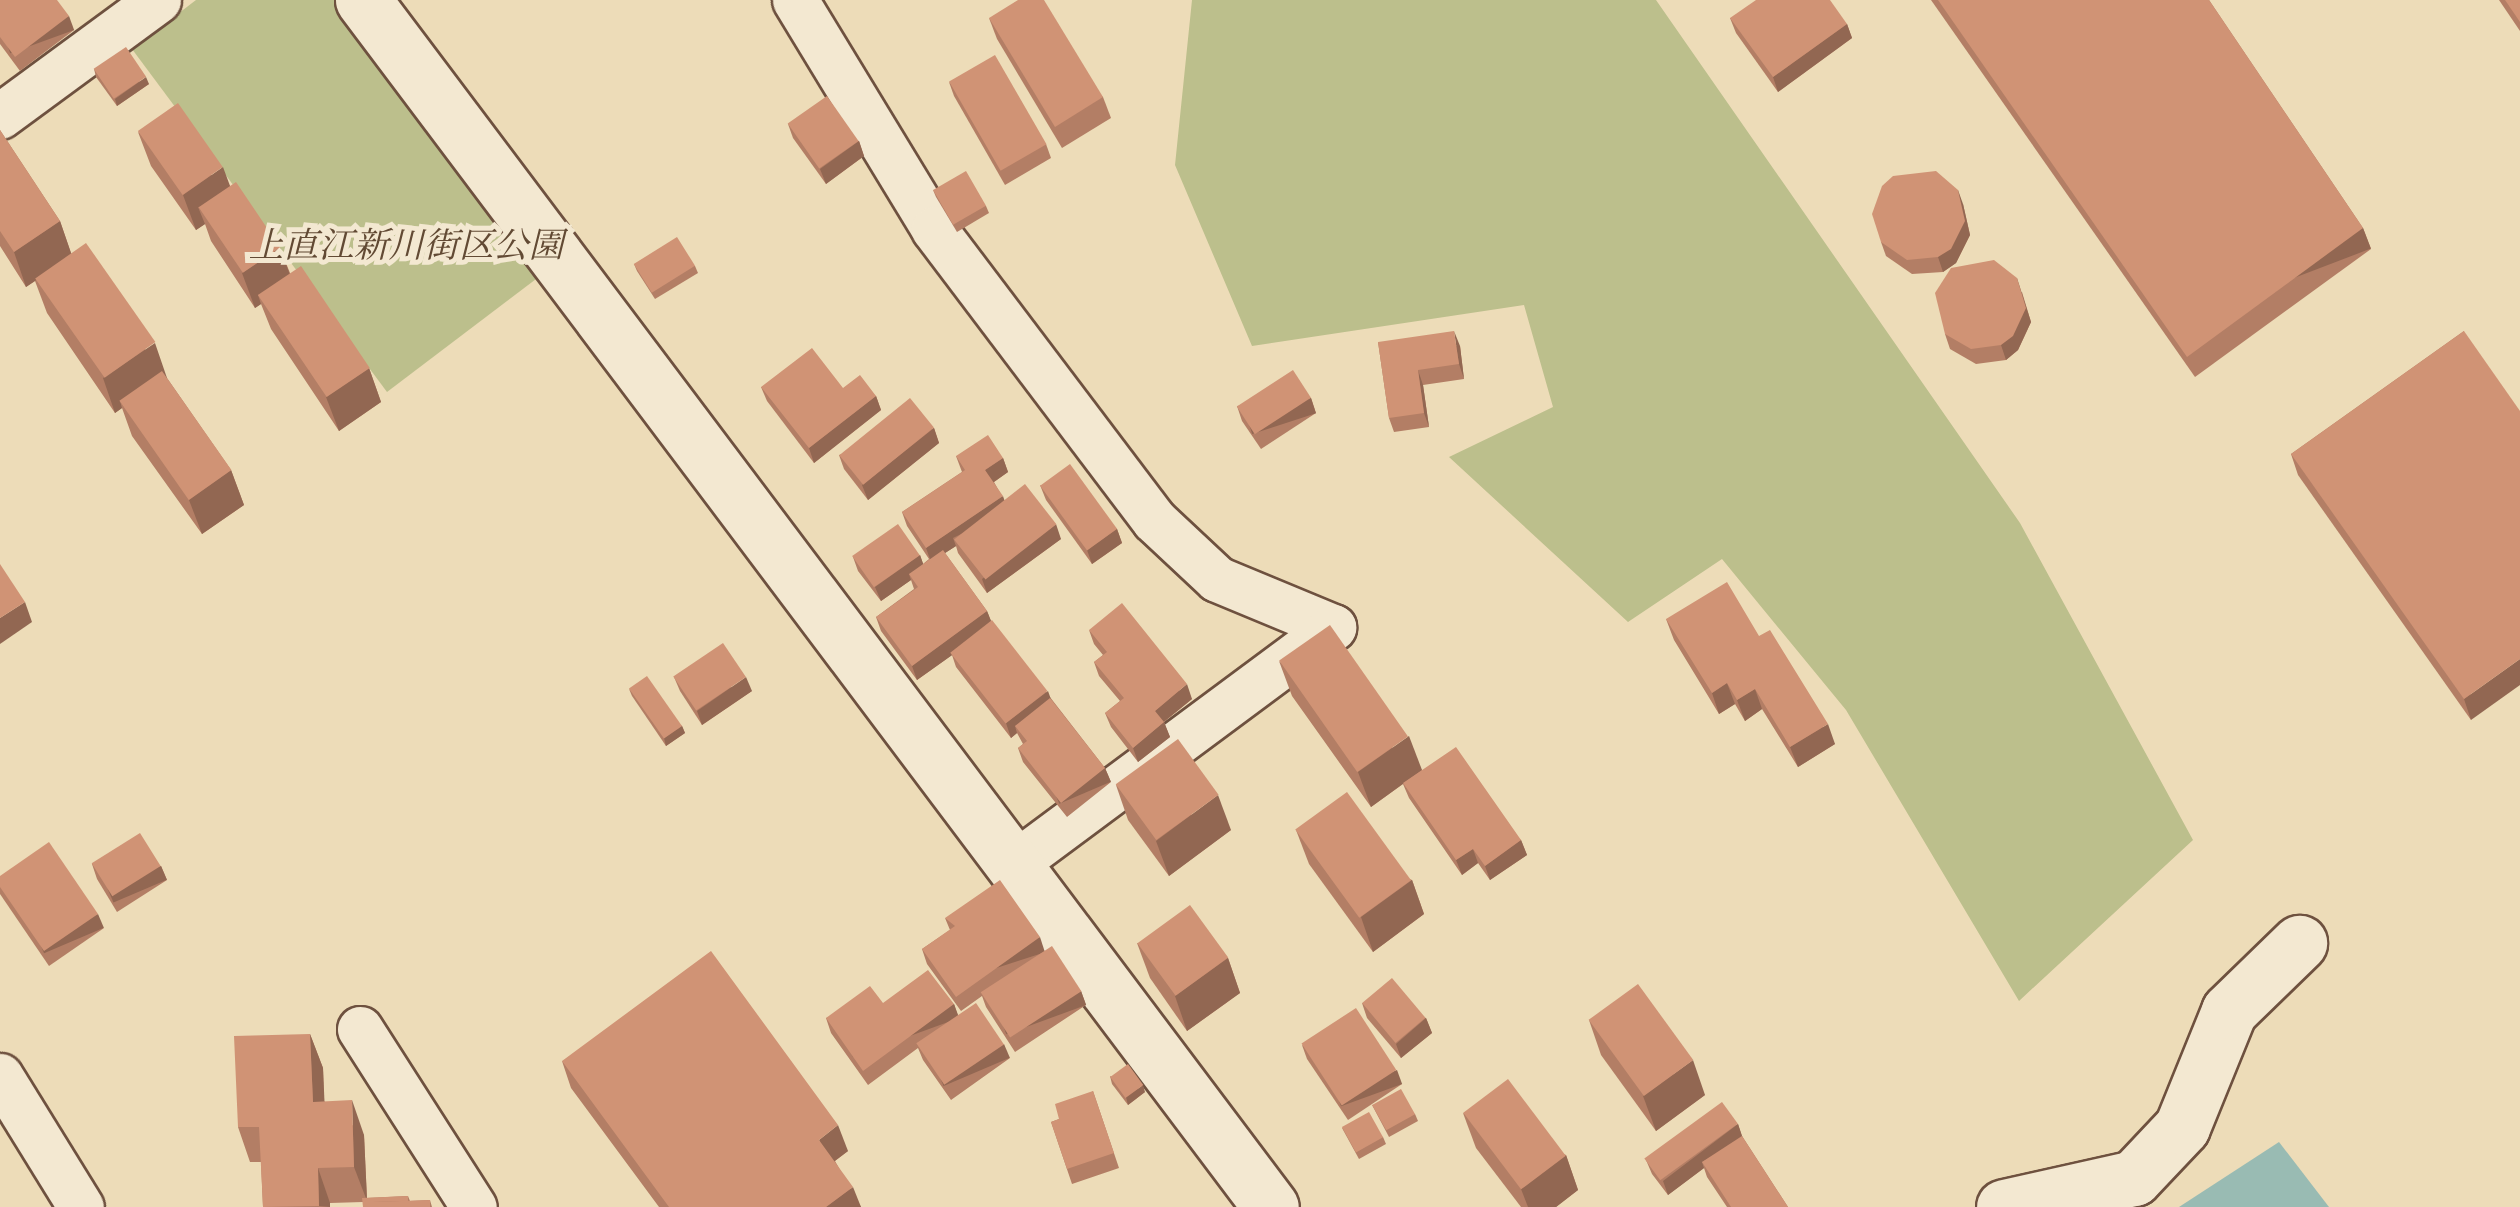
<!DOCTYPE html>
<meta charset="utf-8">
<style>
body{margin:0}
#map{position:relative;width:2520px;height:1207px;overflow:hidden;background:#eddcb8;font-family:"Sorts Mill Goudy","Noto Serif JP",serif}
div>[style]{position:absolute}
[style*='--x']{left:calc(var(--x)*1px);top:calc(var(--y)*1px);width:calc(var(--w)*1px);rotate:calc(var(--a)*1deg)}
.green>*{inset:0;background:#bcbf8c}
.water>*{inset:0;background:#99bbb3}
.roads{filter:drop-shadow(2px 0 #6e513f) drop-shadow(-2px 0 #6e513f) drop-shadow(0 2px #6e513f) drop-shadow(0 -2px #6e513f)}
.minor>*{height:45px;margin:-22.5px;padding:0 22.5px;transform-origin:22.5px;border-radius:22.5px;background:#f3e8d1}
.tertiary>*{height:55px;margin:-27.5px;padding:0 27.5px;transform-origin:27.5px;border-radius:27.5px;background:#f3e8d1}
.wall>*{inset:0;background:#b37e65}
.shaded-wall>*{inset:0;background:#926752;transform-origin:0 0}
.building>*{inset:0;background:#d09375;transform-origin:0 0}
span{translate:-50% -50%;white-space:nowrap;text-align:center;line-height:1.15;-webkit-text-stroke:10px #f3e8d1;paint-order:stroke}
.park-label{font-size:35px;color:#624a34;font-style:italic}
</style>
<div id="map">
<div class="green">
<div style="clip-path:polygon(196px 0,340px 0,548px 270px,387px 392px,132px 49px)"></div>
<div style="clip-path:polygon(1192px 0,1656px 0,2020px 523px,2193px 840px,2019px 1001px,1846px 710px,1722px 559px,1628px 622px,1449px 457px,1553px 407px,1524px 305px,1252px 346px,1175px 165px)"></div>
</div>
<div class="water">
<div style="clip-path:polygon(2279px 1142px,2329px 1207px,2179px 1207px)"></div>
</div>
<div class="roads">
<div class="minor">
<div style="--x:795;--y:0;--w:268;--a:58.7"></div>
<div style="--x:934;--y:229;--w:365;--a:52.9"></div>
<div style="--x:1154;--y:520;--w:86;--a:43.1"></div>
<div style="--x:1217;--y:579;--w:126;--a:22.5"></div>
<div style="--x:1333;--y:627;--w:395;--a:143.4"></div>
<div style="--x:0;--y:116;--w:196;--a:-36.3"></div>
<div style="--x:360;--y:1029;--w:211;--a:57.4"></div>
<div style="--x:0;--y:1076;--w:154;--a:58.3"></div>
</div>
<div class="tertiary">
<div style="--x:363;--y:0;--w:1510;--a:53.05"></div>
<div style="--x:2004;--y:1207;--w:133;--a:-12.6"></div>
<div style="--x:2134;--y:1178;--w:70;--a:-46.7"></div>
<div style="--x:2182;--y:1127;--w:125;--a:-67.9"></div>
<div style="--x:2229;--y:1011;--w:98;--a:-44.2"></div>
</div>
</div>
<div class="wall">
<div style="clip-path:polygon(0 0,74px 30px,20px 71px,0 44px)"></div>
<div style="clip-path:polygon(1931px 0,2209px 0,2363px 228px,2371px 249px,2195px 377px)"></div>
<div style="clip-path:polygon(2499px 0,2520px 0,2520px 31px)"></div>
<div style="clip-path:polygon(989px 18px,1103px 97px,1111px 118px,1062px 148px,997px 39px)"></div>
<div style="clip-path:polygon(1730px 18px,1847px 24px,1852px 38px,1778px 92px,1736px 33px)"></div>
<div style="clip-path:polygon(94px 69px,149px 84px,117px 106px,96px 77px)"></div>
<div style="clip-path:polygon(949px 82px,1046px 144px,1051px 158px,1005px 185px,954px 96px)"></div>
<div style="clip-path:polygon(788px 124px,859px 141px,864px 156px,826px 184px,793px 138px)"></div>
<div style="clip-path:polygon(0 130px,60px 221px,71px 253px,167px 378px,231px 470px,244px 505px,202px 534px,132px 436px,122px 408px,115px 413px,47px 313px,35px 281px,26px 287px,0 246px)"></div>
<div style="clip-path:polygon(138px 132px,230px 186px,280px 248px,290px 273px,369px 368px,381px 402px,339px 431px,271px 329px,261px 304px,255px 308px,211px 241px,205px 224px,196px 230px,151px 166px)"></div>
<div style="clip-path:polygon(933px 190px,986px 206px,989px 213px,957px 232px,936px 197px)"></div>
<div style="clip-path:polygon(1963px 204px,1970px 235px,1956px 263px,1943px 272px,1912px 274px,1886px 256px,1881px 242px)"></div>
<div style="clip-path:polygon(634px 264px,695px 266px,698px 273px,655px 299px,637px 271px)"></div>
<div style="clip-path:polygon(2022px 292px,2031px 322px,2018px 350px,2006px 360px,1976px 364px,1950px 349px,1945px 334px)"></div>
<div style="clip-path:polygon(2464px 331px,2471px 720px,2298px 475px,2291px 454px)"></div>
<div style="clip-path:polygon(1378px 342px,1460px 346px,1464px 379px,1423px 385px,1429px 427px,1394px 432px,1389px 418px)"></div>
<div style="clip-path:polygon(761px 387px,843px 388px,876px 396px,881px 410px,814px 463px,767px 401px)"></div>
<div style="clip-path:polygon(1311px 398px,1316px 413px,1261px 449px,1242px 421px,1237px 406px)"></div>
<div style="clip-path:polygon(934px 428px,939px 443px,868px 500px,844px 469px,839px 455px)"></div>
<div style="clip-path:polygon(956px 456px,1003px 458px,1008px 472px,994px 482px,1004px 500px,1061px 539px,987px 593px,958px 553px,956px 546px,945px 553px,987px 611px,991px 621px,1105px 768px,1111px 782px,1067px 817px,1023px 762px,1018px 748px,1023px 744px,1017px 733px,1011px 738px,956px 667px,952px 655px,917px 680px,881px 631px,876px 617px,914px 589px,911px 580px,881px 601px,858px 571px,853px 557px,920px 555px,923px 564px,929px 559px,907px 526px,902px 512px,962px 472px)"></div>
<div style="clip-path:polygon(1040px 485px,1117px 529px,1122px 543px,1092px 564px,1046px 500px)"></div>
<div style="clip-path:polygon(1666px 619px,1759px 636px,1835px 744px,1798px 767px,1762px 709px,1745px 721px,1735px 704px,1719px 714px,1674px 640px)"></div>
<div style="clip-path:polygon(1089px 630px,1192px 699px,1164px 722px,1170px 737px,1138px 762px,1111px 727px,1105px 713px,1120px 701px,1099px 676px,1094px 662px,1103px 655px,1094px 644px)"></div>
<div style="clip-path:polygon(1279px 661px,1422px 770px,1521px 840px,1527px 855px,1490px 880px,1478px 863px,1462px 875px,1409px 798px,1403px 784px,1371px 807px,1292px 696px)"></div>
<div style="clip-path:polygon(674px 677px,752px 691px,702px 725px,680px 691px)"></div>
<div style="clip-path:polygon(629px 689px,682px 726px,685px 733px,666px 746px,632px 696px)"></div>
<div style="clip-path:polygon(1116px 785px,1231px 830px,1169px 876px,1128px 820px)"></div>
<div style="clip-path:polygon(1296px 830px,1412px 880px,1424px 914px,1373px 952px,1309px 864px)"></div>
<div style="clip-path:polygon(92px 864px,161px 866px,167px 880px,117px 912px,97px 879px)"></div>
<div style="clip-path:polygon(0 876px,104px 928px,49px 966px,0 894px)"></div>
<div style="clip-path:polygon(945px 918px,1045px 951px,1081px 991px,1086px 1005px,1015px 1052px,986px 1007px,982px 996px,961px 1011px,927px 964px,922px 949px,950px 930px)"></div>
<div style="clip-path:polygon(1137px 943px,1228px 958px,1240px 993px,1187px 1031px,1150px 978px)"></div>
<div style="clip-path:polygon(883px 1003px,954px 1004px,958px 1016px,1010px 1058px,951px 1100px,923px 1060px,918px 1048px,868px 1085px,831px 1033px,826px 1018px)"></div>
<div style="clip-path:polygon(1362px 1003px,1426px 1018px,1432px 1033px,1401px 1058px,1367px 1018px)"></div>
<div style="clip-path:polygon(1589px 1020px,1705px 1095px,1656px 1131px,1601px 1055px)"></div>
<div style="clip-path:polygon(310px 1034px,323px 1068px,324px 1101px,364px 1135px,367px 1198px,408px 1196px,410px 1201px,430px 1200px,432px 1207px,363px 1207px,363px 1202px,330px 1203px,330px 1207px,263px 1207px,261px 1162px,250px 1162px,238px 1127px)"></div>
<div style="clip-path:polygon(1302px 1045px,1402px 1084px,1348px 1120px,1307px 1059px)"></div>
<div style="clip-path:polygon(562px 1061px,848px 1151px,835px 1161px,861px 1207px,659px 1207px,571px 1088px)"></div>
<div style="clip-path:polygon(1110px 1076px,1145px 1092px,1128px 1105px,1112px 1084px)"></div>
<div style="clip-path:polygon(1093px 1091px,1119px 1168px,1072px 1184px,1051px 1122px,1059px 1119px)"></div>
<div style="clip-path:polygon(1372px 1105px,1415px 1114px,1418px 1121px,1389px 1137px)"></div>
<div style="clip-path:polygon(1463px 1113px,1566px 1155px,1578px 1190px,1556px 1207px,1521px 1207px,1476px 1148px)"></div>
<div style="clip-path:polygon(1738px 1124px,1742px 1136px,1788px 1207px,1727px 1207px,1707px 1177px,1704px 1168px,1668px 1195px,1652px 1174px,1646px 1160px)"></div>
<div style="clip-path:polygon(1342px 1128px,1383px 1137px,1386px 1144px,1359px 1159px)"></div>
</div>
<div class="shaded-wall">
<div style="left:69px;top:16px;width:15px;height:68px;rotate:70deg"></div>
<div style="clip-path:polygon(1847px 24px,1852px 38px,1778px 92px,1773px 77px)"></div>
<div style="clip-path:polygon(146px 77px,149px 84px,117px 106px,115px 99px)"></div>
<div style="clip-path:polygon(859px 141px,864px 156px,826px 184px,820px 169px)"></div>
<div style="clip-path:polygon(223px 167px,236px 202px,198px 207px,205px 224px,196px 230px,183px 195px)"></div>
<div style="clip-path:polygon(1958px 190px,1963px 204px,1970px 235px,1956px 263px,1943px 272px,1938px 257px)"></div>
<div style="clip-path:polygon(60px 221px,72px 256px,26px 287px,14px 252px)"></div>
<div style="left:2363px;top:228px;width:22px;height:218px;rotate:69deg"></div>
<div style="clip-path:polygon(280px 248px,293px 283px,258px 295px,261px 304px,255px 308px,242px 273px)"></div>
<div style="clip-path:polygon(2017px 278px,2031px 322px,2018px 350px,2006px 360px,2001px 345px)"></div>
<div style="clip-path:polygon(1454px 331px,1460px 346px,1464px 379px,1459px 364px)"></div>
<div style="clip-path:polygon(155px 343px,167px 378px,124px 407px,120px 401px,122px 408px,115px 413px,103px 378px)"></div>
<div style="clip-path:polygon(369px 368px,381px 402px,339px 431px,326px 397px)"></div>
<div style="clip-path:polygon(1418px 370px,1423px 385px,1429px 427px,1424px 413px)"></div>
<div style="clip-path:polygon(876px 396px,881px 410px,814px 463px,809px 448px)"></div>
<div style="left:1311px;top:398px;width:16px;height:67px;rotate:72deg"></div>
<div style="clip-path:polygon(934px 428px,939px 443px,868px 500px,862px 485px)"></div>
<div style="clip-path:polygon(1003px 458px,1008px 472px,991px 484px,985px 470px)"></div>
<div style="clip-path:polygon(231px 470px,244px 505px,202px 534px,189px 500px)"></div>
<div style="clip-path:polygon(1003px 496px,1008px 511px,953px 538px,956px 546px,931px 562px,926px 548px)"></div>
<div style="clip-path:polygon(1056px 524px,1061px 539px,987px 593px,982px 579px)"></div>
<div style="clip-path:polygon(1117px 529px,1122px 543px,1092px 564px,1087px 550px)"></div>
<div style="clip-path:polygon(920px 555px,925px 569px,909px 574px,911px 580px,881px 601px,875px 587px)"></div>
<div style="clip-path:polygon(25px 602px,32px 622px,0 644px,0 618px)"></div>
<div style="clip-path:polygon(987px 611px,993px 626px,917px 680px,912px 666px)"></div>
<div style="clip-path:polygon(2520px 659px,2520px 685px,2471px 720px,2464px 699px)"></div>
<div style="clip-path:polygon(746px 677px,752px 691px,702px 725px,697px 711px)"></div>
<div style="clip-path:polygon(1727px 683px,1735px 704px,1719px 714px,1712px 693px)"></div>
<div style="clip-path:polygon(1187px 684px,1192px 699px,1160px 725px,1155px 711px)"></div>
<div style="clip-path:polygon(1755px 689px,1762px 709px,1745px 721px,1737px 700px)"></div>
<div style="clip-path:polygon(1048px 691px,1053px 705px,1015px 726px,1017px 733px,1011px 738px,1006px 723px)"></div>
<div style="clip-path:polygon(1164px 722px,1170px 737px,1138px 762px,1133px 748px)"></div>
<div style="clip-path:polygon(1828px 724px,1835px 744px,1798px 767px,1790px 747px)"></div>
<div style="clip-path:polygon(682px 726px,685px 733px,666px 746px,664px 738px)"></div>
<div style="clip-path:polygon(1409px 736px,1422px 770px,1371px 807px,1358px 772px)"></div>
<div style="left:1105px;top:768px;width:15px;height:56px;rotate:67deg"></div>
<div style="clip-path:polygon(1218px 795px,1231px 830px,1169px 876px,1156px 841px)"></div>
<div style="clip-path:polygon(1521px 840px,1527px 855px,1490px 880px,1485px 866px)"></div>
<div style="clip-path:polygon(1473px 849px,1478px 863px,1462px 875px,1456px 860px)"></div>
<div style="left:161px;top:866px;width:15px;height:58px;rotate:67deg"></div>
<div style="clip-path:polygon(1412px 880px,1424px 914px,1373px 952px,1361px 917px)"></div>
<div style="left:98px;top:914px;width:15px;height:65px;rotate:67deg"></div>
<div style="left:1040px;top:937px;width:16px;height:103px;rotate:72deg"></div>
<div style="clip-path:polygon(1228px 958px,1240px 993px,1187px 1031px,1175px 996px)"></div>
<div style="left:1081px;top:991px;width:15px;height:85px;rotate:70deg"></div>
<div style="left:954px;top:1004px;width:15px;height:113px;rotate:70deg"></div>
<div style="clip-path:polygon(1426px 1018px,1432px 1033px,1401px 1058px,1396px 1044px)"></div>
<div style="clip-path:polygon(310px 1034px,323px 1068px,326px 1136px,313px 1102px)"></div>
<div style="left:1004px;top:1044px;width:15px;height:72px;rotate:67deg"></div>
<div style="clip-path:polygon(1693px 1060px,1705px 1095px,1656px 1131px,1643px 1096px)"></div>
<div style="left:1397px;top:1070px;width:15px;height:65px;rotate:70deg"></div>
<div style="clip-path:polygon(1143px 1085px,1145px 1092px,1128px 1105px,1126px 1097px)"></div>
<div style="clip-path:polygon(352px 1100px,364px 1135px,367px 1201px,354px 1167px)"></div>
<div style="clip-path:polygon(1738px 1124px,1743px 1139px,1702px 1162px,1704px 1168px,1668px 1195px,1663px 1181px)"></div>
<div style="clip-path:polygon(838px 1125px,848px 1151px,828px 1166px,819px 1140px)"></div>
<div style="clip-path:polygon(1566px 1155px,1578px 1190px,1556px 1207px,1528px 1207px,1521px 1189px)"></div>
<div style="clip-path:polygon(318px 1168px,330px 1203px,330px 1207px,319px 1206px)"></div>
<div style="clip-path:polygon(853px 1187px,861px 1207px,826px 1207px)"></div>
</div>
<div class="building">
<div style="clip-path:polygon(0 0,57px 0,69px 16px,15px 57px,0 37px)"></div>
<div style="clip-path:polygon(1018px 0,1044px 0,1103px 97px,1055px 127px,989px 18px)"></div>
<div style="clip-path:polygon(1756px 0,1830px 0,1847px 24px,1773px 77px,1730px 18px)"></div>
<div style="clip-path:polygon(1938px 0,2209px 0,2363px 228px,2187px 357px)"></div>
<div style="clip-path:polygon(2505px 0,2520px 0,2520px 22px)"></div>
<div style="left:126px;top:47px;width:36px;height:39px;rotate:56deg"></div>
<div style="left:995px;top:55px;width:103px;height:53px;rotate:60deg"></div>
<div style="left:827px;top:96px;width:55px;height:48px;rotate:55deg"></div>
<div style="left:178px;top:103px;width:78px;height:49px;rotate:55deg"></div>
<div style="clip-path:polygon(0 130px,60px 221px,14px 252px,0 231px)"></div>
<div style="left:966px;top:171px;width:40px;height:38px;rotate:60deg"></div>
<div style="clip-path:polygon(1936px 171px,1958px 190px,1965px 221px,1951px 249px,1938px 257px,1907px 260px,1881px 242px,1872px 214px,1882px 186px,1893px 176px)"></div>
<div style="left:236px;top:182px;width:79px;height:45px;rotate:56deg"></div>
<div style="left:677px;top:237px;width:34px;height:51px;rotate:58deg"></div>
<div style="left:86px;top:243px;width:121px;height:62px;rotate:55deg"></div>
<div style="clip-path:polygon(1994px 260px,2017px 278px,2026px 308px,2013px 336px,2001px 345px,1971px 349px,1945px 334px,1935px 293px,1951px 268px)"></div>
<div style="left:301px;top:266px;width:123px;height:52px;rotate:56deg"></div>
<div style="clip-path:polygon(1454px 331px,1459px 364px,1418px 370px,1424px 413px,1389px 418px,1378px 342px)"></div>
<div style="clip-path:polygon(2464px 331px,2520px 411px,2520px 659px,2464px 699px,2291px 454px)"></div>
<div style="clip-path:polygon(812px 348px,843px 388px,860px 375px,876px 396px,809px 448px,761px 387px)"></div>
<div style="left:1293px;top:370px;width:33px;height:67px;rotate:57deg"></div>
<div style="left:162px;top:371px;width:121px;height:52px;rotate:55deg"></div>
<div style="left:910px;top:398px;width:38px;height:91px;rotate:51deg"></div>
<div style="clip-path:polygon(988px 435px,1003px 458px,985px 470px,1003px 496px,926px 548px,902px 512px,965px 470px,956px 456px)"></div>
<div style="left:1070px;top:464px;width:80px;height:37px;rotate:54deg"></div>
<div style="left:1025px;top:484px;width:51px;height:90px;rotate:52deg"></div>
<div style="left:898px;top:524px;width:38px;height:56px;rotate:55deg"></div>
<div style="clip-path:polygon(943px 550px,987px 611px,912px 666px,876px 617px,918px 587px,909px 574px)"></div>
<div style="clip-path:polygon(0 564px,25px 602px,0 618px)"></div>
<div style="clip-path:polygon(1727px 582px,1759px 636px,1770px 630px,1828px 724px,1790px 747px,1755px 689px,1737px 700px,1727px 683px,1712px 693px,1666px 619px)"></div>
<div style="clip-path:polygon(1122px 603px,1187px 684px,1155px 711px,1164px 722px,1133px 748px,1105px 713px,1124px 698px,1094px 662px,1107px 652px,1089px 630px)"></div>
<div style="left:992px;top:620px;width:90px;height:53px;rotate:52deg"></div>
<div style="left:1330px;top:625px;width:136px;height:62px;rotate:55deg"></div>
<div style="left:723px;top:643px;width:41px;height:60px;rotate:56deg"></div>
<div style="left:647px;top:676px;width:61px;height:22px;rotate:55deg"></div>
<div style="clip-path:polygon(1050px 698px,1105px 768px,1061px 803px,1018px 748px,1027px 741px,1015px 726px)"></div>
<div style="left:1178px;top:739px;width:69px;height:77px;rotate:54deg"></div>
<div style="clip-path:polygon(1456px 747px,1521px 840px,1485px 866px,1473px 849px,1456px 860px,1403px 783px)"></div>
<div style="left:1347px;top:792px;width:109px;height:64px;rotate:54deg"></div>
<div style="left:140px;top:833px;width:39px;height:57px;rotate:58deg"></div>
<div style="clip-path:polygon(49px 842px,98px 914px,44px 951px,0 887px,0 876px)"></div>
<div style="clip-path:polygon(1000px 880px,1040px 937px,956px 997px,922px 949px,955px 926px,945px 918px)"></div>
<div style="left:1190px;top:905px;width:65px;height:65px;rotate:54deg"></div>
<div style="left:1052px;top:946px;width:54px;height:85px;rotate:57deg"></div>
<div style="clip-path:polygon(711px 951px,838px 1125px,819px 1140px,853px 1187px,826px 1207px,669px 1207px,562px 1061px)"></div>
<div style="clip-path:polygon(928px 970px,954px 1004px,863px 1071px,826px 1018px,870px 986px,883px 1003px)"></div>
<div style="left:1392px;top:978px;width:52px;height:39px;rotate:50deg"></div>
<div style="left:1638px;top:984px;width:94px;height:61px;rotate:54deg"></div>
<div style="left:976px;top:1003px;width:50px;height:72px;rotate:56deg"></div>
<div style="left:1356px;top:1008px;width:74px;height:65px;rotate:57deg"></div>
<div style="clip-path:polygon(310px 1034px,313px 1102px,352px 1100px,354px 1167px,318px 1168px,319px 1206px,263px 1207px,259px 1127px,238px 1127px,234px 1036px)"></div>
<div style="left:1128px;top:1064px;width:26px;height:22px;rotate:54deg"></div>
<div style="left:1508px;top:1079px;width:96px;height:56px;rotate:53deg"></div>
<div style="left:1401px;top:1089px;width:29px;height:33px;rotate:61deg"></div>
<div style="clip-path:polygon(1093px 1091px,1114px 1153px,1067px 1169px,1051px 1122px,1059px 1119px,1055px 1104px)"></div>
<div style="left:1722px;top:1102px;width:27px;height:96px;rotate:54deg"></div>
<div style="left:1369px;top:1112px;width:29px;height:31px;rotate:61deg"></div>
<div style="clip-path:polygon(1742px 1136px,1788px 1207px,1731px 1207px,1702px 1162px)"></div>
<div style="clip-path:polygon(408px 1196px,408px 1201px,373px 1202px,373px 1207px,363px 1207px,362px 1198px)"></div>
<div style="clip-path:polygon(430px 1200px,430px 1207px,373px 1207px,373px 1202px)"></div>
</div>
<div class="park-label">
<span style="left:406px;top:249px">上直江新川街区公園</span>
</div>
</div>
